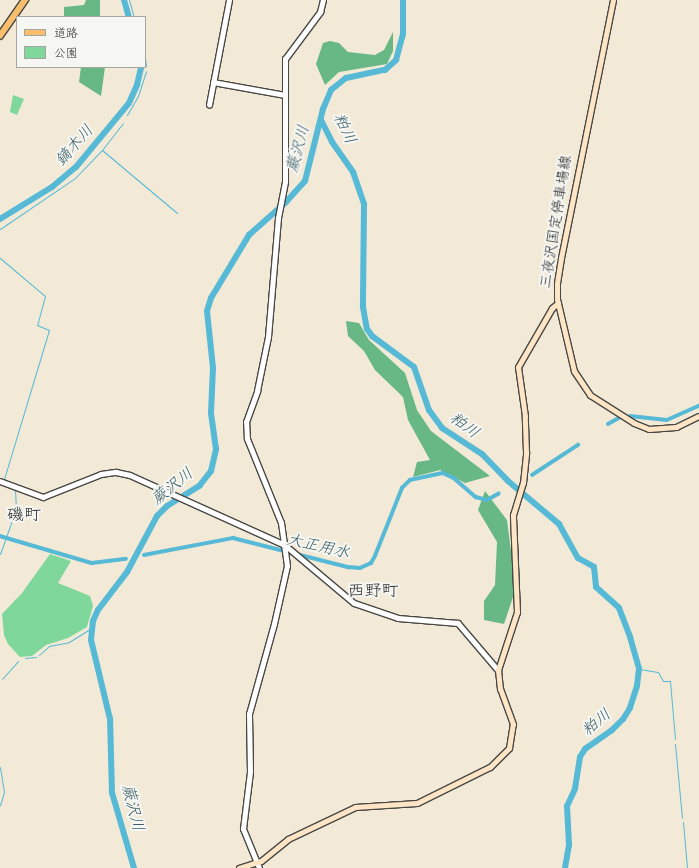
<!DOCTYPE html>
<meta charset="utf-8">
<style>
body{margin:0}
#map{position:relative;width:699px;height:868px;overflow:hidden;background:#f2ead7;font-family:Mynerve,"Klee One",sans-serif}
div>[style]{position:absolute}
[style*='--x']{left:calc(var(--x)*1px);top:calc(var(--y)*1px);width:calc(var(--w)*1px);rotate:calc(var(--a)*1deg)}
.green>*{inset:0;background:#7fd79c}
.forest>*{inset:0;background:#67b884}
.stream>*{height:1px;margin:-0.5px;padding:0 0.5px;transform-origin:0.5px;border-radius:0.5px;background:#56b9d5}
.canal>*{height:3.5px;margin:-1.75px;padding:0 1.75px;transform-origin:1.75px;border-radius:1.75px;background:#56b9d5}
.river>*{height:6px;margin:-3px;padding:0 3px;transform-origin:3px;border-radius:3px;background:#56b9d5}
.roads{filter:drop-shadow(1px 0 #494845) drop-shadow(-1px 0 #494845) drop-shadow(0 1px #494845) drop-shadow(0 -1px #494845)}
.tertiary>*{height:4.5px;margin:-2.25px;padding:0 2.25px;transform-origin:2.25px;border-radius:2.25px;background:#fff}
.secondary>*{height:5px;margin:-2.5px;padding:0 2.5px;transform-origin:2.5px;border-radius:2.5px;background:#fde5c5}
.primary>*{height:5.5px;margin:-2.75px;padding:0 2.75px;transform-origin:2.75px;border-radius:2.75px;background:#fabe6d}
span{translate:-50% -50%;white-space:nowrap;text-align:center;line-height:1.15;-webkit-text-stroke:4px #f6f6f2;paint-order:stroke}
.street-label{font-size:15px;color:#2b2b2b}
.water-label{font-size:16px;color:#3a5d66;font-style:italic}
.quarter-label{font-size:17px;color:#2b2b2b}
.legend{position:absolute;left:16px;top:16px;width:130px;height:52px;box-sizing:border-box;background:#f6f6f2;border:1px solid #a5a5a2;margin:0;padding:5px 7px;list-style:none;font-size:12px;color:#2b2b2b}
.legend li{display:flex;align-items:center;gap:8px;height:20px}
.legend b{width:20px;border:1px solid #a5a5a2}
</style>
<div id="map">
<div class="green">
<div style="clip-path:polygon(13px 95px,24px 99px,17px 115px,10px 112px)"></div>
<div style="clip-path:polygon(50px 554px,71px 561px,58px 583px,90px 596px,93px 606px,87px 627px,68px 638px,46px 645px,32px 656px,20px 657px,8px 644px,4px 635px,2px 614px,22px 593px)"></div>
</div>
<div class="forest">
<div style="clip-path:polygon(86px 0,100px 0,100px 17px,64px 17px,64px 7px,84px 5px)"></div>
<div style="clip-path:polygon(393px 32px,393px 51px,387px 64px,339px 72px,325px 85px,316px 64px,323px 43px,330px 41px,339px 43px,348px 52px,375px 55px,384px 50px)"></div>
<div style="clip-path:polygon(81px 67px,105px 67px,101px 96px,79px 82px)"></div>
<div style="clip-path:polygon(346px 321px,359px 323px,369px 340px,405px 373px,417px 410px,431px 431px,490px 476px,465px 483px,440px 470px,413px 477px,417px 462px,430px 460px,408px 420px,403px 397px,375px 370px,364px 351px,348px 336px)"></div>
<div style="clip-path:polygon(485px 491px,507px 520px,514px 574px,513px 597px,504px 624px,484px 620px,484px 601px,495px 585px,497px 542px,478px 510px)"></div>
</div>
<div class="stream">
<div style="--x:129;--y:0;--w:18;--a:74"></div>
<div style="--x:145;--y:57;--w:9;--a:84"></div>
<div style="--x:127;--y:115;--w:22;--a:-60"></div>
<div style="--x:138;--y:96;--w:26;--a:-72"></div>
<div style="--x:102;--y:150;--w:98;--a:40"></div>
<div style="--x:0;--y:229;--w:91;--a:-34.2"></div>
<div style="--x:75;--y:178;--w:39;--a:-46"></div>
<div style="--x:102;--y:150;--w:34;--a:-52"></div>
<div style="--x:0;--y:258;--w:59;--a:40.2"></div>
<div style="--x:45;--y:296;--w:30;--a:105"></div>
<div style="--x:37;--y:325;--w:13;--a:23"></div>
<div style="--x:49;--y:330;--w:156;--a:106.8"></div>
<div style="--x:4;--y:479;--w:13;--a:29"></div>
<div style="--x:0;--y:554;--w:48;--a:-70.4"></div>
<div style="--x:16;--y:509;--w:21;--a:-93"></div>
<div style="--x:39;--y:655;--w:13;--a:-42"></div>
<div style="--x:49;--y:646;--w:20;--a:-11"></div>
<div style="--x:69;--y:642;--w:26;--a:-32"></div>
<div style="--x:25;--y:658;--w:11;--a:-5"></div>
<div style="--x:639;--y:669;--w:19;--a:9"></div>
<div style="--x:658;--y:672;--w:10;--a:61"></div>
<div style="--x:663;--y:681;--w:7;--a:0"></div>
<div style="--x:670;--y:681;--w:58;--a:85.1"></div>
<div style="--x:2;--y:679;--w:24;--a:-48"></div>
<div style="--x:675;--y:744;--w:74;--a:84.6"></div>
<div style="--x:0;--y:767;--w:25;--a:81"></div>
<div style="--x:4;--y:792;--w:14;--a:107"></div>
<div style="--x:683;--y:822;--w:46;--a:85"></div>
</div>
<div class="canal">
<div style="--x:630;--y:416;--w:37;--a:6"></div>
<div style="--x:667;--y:420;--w:35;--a:-24"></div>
<div style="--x:608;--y:424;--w:13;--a:-29"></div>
<div style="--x:532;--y:475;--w:55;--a:-33.1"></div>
<div style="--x:0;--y:536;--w:96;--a:16.4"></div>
<div style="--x:92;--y:563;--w:34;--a:-7"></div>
<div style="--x:144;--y:555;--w:91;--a:-10.8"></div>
<div style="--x:233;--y:538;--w:119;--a:14.2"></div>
<div style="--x:348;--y:567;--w:12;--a:5"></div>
<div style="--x:360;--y:568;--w:12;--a:-24"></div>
<div style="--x:371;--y:563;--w:8;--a:-60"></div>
<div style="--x:375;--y:556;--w:73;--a:-68.3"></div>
<div style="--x:402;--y:488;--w:11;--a:-45"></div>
<div style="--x:410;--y:480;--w:34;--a:-12"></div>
<div style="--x:443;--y:473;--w:12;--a:24"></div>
<div style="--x:454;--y:478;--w:29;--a:41"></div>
<div style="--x:476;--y:497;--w:11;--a:15"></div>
<div style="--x:487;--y:500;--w:13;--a:-29"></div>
</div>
<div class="river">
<div style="--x:124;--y:0;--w:18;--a:74"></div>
<div style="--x:321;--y:120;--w:25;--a:63"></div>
<div style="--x:332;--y:142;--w:37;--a:55"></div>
<div style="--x:353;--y:172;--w:34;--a:71"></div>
<div style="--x:364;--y:204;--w:103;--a:90.6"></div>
<div style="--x:363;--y:307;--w:22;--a:80"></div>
<div style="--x:367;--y:329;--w:9;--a:54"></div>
<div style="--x:372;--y:336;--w:52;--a:36.4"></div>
<div style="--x:414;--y:367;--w:46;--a:70.8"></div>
<div style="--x:429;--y:410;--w:22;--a:54"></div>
<div style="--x:442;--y:428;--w:48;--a:33"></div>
<div style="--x:482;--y:454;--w:37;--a:46"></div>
<div style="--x:508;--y:481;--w:67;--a:40.1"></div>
<div style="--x:559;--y:524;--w:39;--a:61"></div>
<div style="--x:578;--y:558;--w:18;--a:29"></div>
<div style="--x:594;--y:567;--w:20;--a:84"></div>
<div style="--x:596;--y:587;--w:31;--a:42"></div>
<div style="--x:619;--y:608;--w:31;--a:69"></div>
<div style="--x:630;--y:637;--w:33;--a:74"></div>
<div style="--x:639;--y:669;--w:17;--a:97"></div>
<div style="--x:637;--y:686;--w:23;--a:108"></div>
<div style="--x:630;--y:708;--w:13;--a:122"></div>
<div style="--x:623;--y:719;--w:16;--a:135"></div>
<div style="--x:612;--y:730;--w:33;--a:145"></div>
<div style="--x:585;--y:749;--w:9;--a:122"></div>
<div style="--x:580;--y:757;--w:32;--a:99"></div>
<div style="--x:575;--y:789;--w:19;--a:115"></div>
<div style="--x:567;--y:806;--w:39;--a:87"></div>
<div style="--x:569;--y:845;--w:23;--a:100"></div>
<div style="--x:0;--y:219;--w:61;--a:-31.6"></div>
<div style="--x:52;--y:187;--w:31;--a:-40"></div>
<div style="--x:76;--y:167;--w:83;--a:-50.4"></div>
<div style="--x:129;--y:103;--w:20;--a:-66"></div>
<div style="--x:137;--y:85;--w:18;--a:-77"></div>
<div style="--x:134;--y:868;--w:78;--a:-106.3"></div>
<div style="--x:112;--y:793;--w:74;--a:-91.5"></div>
<div style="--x:110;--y:719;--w:81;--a:-103.5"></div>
<div style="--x:91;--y:640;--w:19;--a:-84"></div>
<div style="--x:93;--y:621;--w:12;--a:-66"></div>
<div style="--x:98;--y:610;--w:48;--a:-52.7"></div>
<div style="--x:127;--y:572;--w:64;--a:-61.8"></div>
<div style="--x:157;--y:516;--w:14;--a:-45"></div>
<div style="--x:167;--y:506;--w:39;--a:-32"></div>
<div style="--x:200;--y:485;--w:18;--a:-52"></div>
<div style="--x:211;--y:471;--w:23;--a:-77"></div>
<div style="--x:216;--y:449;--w:36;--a:-98"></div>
<div style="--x:211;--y:413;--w:45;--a:-87.5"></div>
<div style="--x:213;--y:368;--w:57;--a:-96"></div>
<div style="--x:207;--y:311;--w:14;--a:-73"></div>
<div style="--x:211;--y:298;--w:74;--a:-58.9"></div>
<div style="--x:249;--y:235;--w:50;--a:-41.7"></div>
<div style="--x:286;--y:202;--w:28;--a:-48"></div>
<div style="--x:305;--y:181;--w:74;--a:-76"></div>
<div style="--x:323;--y:109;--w:21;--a:-67"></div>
<div style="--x:331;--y:90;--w:19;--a:-39"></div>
<div style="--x:346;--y:78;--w:40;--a:-12"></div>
<div style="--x:385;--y:70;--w:15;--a:-42"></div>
<div style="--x:396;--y:60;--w:27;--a:-75"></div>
<div style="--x:403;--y:34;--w:34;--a:-90"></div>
</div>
<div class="roads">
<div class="tertiary">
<div style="--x:213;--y:82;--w:73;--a:10.2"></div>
<div style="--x:209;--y:105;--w:107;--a:-79.2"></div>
<div style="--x:0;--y:481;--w:46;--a:20.4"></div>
<div style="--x:43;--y:497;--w:62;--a:-21.6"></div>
<div style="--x:101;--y:474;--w:15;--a:-8"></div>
<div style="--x:116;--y:472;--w:14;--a:12"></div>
<div style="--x:130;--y:475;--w:170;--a:24.3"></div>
<div style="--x:285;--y:545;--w:90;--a:40"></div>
<div style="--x:354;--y:603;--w:46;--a:18.8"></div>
<div style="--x:398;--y:618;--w:60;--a:4.8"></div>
<div style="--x:458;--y:623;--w:62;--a:49.6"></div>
<div style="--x:259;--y:868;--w:42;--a:-112.3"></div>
<div style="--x:243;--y:829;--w:57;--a:-83"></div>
<div style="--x:250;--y:772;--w:58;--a:-91"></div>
<div style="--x:249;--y:714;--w:93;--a:-74.5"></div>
<div style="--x:274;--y:624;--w:59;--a:-77.4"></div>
<div style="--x:287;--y:566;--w:43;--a:-97.9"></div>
<div style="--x:281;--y:523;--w:91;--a:-112"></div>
<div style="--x:247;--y:439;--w:17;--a:-93"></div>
<div style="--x:246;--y:422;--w:33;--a:-70"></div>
<div style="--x:257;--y:391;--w:55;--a:-78.5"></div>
<div style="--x:268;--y:337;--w:119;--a:-85.2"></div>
<div style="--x:278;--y:218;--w:37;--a:-79"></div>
<div style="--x:285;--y:182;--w:123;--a:-90"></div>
<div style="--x:285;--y:59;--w:59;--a:-53.3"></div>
<div style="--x:320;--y:12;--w:12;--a:-76"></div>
</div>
<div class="secondary">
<div style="--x:613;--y:0;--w:263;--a:101.4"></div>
<div style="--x:561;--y:258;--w:26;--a:99"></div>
<div style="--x:557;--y:284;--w:15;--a:90"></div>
<div style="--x:557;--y:299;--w:74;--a:76.7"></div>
<div style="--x:574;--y:371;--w:29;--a:56"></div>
<div style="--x:590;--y:395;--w:52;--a:32.5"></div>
<div style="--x:634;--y:423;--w:16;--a:22"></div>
<div style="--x:649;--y:429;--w:27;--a:-4"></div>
<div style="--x:676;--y:427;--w:25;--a:-26"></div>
<div style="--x:239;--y:868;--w:23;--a:-18"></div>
<div style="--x:261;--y:861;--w:35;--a:-39"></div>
<div style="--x:288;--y:839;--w:74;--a:-25.5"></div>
<div style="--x:355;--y:807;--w:62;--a:-3.7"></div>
<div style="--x:417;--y:803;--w:81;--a:-26.3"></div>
<div style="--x:490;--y:767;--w:27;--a:-45"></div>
<div style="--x:509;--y:748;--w:24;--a:-81"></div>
<div style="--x:513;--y:724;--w:37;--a:-110"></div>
<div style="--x:500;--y:689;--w:19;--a:-96"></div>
<div style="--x:498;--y:670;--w:61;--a:-71.9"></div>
<div style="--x:517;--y:612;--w:97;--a:-92.4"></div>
<div style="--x:513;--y:515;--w:34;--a:-73"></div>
<div style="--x:523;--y:483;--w:31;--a:-84"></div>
<div style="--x:526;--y:452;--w:36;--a:-92"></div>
<div style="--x:525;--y:416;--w:49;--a:-98.1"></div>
<div style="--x:518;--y:367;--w:68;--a:-60"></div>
<div style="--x:552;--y:308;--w:8;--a:-40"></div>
</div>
<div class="primary">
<div style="--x:0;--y:36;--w:44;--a:-55.2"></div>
</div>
</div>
<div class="street-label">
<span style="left:557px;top:222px;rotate:-81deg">三夜沢国定停車場線</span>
</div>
<div class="water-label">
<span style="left:344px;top:129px;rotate:65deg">粕川</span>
<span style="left:75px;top:146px;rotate:-48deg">鏑木川</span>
<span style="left:299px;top:149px;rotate:-75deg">蕨沢川</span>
<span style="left:464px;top:426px;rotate:37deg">粕川</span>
<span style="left:173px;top:487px;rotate:-39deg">蕨沢川</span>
<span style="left:318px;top:547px;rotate:13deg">大正用水</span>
<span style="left:597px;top:723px;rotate:-40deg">粕川</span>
<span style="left:132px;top:808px;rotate:76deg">蕨沢川</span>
</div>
<div class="quarter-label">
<span style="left:24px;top:516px">磯町</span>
<span style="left:373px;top:592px">西野町</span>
</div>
<ul class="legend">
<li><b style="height:5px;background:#fabe6d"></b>道路</li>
<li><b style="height:11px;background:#7fd79c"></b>公園</li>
</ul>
</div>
